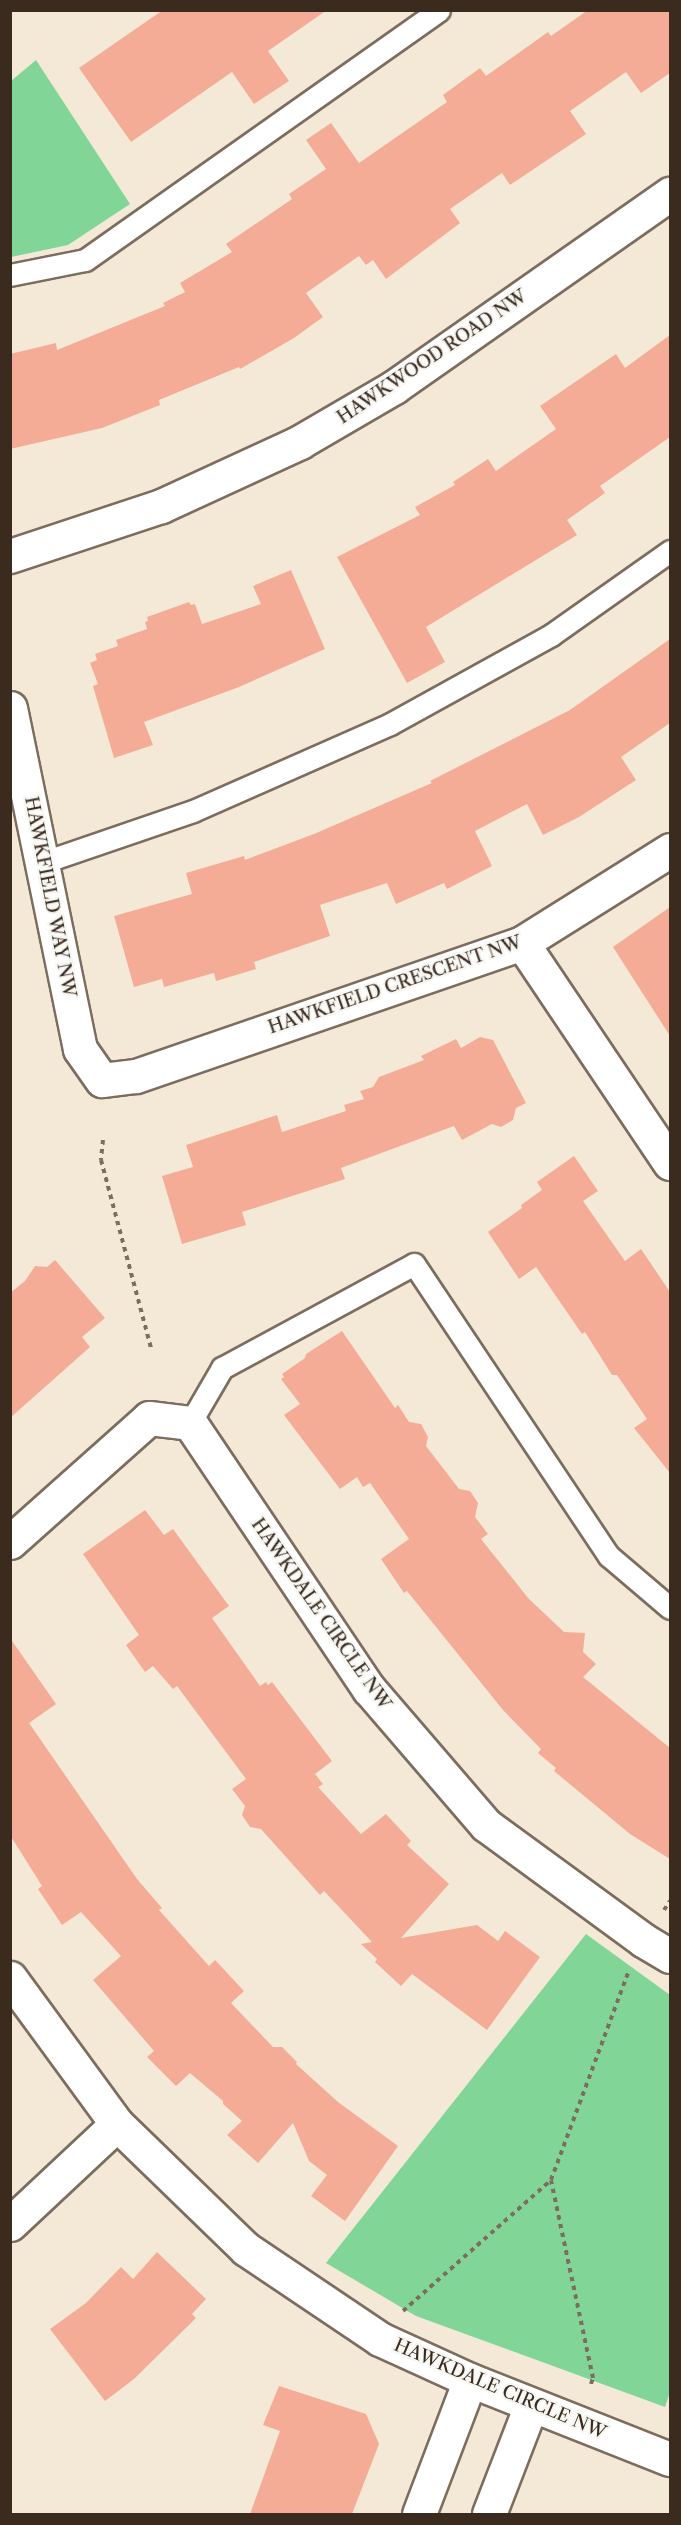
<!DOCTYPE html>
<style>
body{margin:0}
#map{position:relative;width:681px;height:2525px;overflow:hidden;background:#f4e9d6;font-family:"Libre Caslon Text",serif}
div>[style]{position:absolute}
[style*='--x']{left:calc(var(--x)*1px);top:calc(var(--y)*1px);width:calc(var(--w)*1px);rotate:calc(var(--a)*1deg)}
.green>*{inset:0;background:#81d597}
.building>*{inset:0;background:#f5ac96}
.path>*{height:4px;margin-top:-2px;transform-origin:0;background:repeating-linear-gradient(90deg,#7c6d5e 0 4.5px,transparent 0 9px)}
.roads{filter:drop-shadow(2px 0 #7c6d5e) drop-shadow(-2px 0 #7c6d5e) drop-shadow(0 2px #7c6d5e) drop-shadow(0 -2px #7c6d5e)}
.service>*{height:21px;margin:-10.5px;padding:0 10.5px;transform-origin:10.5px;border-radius:10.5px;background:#fff}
.minor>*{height:33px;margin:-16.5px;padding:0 16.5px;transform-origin:16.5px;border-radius:16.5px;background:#fff}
span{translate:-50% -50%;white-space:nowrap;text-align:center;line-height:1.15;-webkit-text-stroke:4.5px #f6f6f2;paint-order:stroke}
.street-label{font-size:18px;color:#3b2a1e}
.frame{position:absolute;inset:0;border:12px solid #3b2a1e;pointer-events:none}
</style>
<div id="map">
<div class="green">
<div style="clip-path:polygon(36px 60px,130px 204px,68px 245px,11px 257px,11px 81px)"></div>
<div style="clip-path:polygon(586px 1934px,670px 1995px,670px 2392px,665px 2407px,416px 2316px,326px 2263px)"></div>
</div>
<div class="building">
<div style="clip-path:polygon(163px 10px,327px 10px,268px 51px,289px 81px,254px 104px,232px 72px,131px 142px,79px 68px)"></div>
<div style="clip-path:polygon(588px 10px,670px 10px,670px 73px,641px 93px,626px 72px,570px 111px,586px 134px,510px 185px,502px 173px,450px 209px,460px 223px,386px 279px,373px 260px,366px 265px,359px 256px,306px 293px,323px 317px,294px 338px,240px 369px,239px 367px,159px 400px,160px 405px,102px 428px,10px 449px,10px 354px,56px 343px,57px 350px,165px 306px,163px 303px,185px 292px,180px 283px,232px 252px,226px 244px,292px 199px,289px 194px,326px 169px,306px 140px,331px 123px,359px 163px,447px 102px,443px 95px,480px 68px,486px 76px,548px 32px,551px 36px)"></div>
<div style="clip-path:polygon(670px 335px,670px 437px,600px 486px,605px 493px,567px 520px,577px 535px,426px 627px,445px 662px,407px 683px,337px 557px,420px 515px,415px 507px,455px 485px,453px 482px,488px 459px,496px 471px,556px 429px,540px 406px,616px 354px,625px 368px)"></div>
<div style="clip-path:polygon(291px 570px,325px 649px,239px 687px,144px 722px,153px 745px,114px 758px,93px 686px,98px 684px,90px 663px,97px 660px,95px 654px,118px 646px,116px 640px,147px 629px,145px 622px,148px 621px,147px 617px,189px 602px,191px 605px,195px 604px,202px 624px,261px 604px,253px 586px)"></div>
<div style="clip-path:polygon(670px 639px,670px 723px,621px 757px,636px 780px,579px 817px,543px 835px,527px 804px,475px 831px,492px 866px,447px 889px,444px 883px,396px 904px,387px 883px,320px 905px,330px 936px,254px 962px,256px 969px,216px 981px,214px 973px,164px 987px,162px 979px,134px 987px,114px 916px,192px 894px,186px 873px,244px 856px,245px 860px,314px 834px,432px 783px,430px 781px,570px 710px)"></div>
<div style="clip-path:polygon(670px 907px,670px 1036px,613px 947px)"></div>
<div style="clip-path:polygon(480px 1037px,493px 1040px,526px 1103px,516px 1108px,513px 1120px,501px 1127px,492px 1124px,462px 1140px,454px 1126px,341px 1168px,345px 1179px,242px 1212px,246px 1225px,182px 1244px,162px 1176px,193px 1167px,186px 1145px,277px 1115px,282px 1132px,346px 1111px,344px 1105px,364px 1099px,360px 1091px,373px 1087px,379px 1077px,424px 1060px,421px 1056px,456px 1039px,461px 1048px)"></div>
<div style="clip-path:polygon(574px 1156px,598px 1191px,583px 1201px,625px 1261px,641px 1249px,670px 1292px,670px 1473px,634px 1428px,647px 1419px,617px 1375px,612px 1375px,585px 1332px,582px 1334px,536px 1267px,519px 1279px,488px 1232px,522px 1208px,521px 1205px,542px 1190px,537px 1182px)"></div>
<div style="clip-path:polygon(55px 1260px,105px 1318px,82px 1337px,90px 1347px,10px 1418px,10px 1293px,25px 1281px,35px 1266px,47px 1267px)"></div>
<div style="clip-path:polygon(342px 1331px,395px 1408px,398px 1405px,409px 1422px,421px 1424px,428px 1437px,426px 1446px,459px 1489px,470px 1491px,478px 1503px,475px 1517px,488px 1534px,481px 1539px,529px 1599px,564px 1632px,585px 1633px,583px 1652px,596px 1664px,583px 1677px,670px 1748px,670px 1859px,630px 1834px,554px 1771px,556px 1768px,538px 1753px,541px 1749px,503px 1710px,407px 1591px,404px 1593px,381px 1559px,409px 1539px,370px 1483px,363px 1487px,357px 1477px,340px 1489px,284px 1415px,300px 1404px,281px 1379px,284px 1377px,282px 1374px,305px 1358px,306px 1354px)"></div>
<div style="clip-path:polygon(145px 1510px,164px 1535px,173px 1529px,229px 1606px,212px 1618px,260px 1686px,266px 1682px,268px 1685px,272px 1682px,332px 1761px,315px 1774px,323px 1784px,318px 1787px,361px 1834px,386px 1814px,411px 1841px,407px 1845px,449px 1884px,401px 1938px,477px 1925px,498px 1941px,505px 1931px,540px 1957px,487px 2030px,412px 1974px,401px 1986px,375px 1962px,377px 1959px,361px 1944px,372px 1942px,324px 1891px,320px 1895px,261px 1829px,250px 1827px,242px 1815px,245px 1806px,232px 1789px,246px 1779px,177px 1686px,173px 1689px,153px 1666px,145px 1672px,126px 1645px,139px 1635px,83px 1554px)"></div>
<div style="clip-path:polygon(10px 1638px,56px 1704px,29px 1723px,137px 1879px,162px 1908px,159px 1910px,209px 1966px,215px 1960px,244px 1991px,231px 2003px,273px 2047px,282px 2047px,297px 2062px,296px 2064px,338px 2102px,398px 2146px,345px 2221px,311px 2196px,327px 2175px,309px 2161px,293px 2123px,258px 2163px,227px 2135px,242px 2121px,223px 2104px,223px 2101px,190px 2073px,176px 2086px,147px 2057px,154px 2051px,93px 1980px,121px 1956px,81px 1912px,62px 1925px,38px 1889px,42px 1886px,10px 1835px)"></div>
<div style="clip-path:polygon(157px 2252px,206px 2299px,192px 2314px,196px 2318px,134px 2379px,105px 2401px,50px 2329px,86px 2303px,121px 2267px,133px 2279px)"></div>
<div style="clip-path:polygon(279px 2386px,366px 2414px,379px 2444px,352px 2514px,250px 2514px,280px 2431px,263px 2425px)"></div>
</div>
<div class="path">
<div style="--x:103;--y:1140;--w:20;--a:96"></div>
<div style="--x:101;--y:1160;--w:195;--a:75.1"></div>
<div style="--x:664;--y:1910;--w:11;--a:-56"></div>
<div style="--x:403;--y:2311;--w:196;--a:-41.5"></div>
<div style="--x:591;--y:2384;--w:6;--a:-72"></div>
<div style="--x:593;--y:2378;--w:202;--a:-102"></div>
<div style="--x:551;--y:2180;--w:221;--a:-69.6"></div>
</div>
<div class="roads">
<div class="service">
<div style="--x:10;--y:275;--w:76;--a:-11.3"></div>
<div style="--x:85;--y:260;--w:433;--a:-35.2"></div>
<div style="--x:44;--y:862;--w:157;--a:-18.9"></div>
<div style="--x:193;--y:811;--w:215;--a:-23.8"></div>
<div style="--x:390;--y:724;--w:184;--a:-28.9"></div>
<div style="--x:551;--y:635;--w:146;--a:-35.2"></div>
<div style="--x:190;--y:1423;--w:64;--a:-59.8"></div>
<div style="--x:222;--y:1368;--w:218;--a:-28.4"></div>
<div style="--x:414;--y:1264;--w:351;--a:56.3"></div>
<div style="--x:609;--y:1556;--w:80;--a:40.4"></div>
</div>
<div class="minor">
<div style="--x:10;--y:556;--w:159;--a:-18.3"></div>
<div style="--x:161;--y:506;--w:153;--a:-24.7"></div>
<div style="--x:300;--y:442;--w:109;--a:-30.3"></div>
<div style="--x:394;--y:387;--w:337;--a:-35"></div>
<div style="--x:10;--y:708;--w:348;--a:78.4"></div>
<div style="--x:80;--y:1049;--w:38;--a:55"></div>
<div style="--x:102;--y:1080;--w:34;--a:-7"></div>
<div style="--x:136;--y:1076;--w:408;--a:-19"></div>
<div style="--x:522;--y:943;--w:175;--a:-32.1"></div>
<div style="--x:522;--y:943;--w:265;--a:56.1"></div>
<div style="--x:10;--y:1542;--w:186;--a:-41.7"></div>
<div style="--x:149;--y:1418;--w:41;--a:7"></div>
<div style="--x:190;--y:1423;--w:321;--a:56.1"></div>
<div style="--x:369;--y:1689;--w:179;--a:49.3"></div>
<div style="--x:486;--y:1825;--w:195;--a:36.2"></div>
<div style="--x:643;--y:1940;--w:31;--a:31"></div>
<div style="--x:10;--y:1978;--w:181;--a:53.8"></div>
<div style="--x:117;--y:2124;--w:180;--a:44.1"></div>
<div style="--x:246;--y:2249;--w:161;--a:33.9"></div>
<div style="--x:380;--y:2339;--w:99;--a:24.5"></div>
<div style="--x:470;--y:2380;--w:215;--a:21.6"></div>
<div style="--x:10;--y:2224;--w:146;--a:-43.1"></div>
<div style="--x:419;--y:2514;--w:143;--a:-69.2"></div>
<div style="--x:489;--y:2514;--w:117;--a:-68.9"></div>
</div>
</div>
<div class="street-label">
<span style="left:432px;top:357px;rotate:-34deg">HAWKWOOD ROAD NW</span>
<span style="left:50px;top:897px;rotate:79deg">HAWKFIELD WAY NW</span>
<span style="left:395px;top:985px;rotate:-19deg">HAWKFIELD CRESCENT NW</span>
<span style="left:321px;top:1614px;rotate:55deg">HAWKDALE CIRCLE NW</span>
<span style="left:500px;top:2389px;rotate:23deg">HAWKDALE CIRCLE NW</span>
</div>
<div class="frame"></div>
</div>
